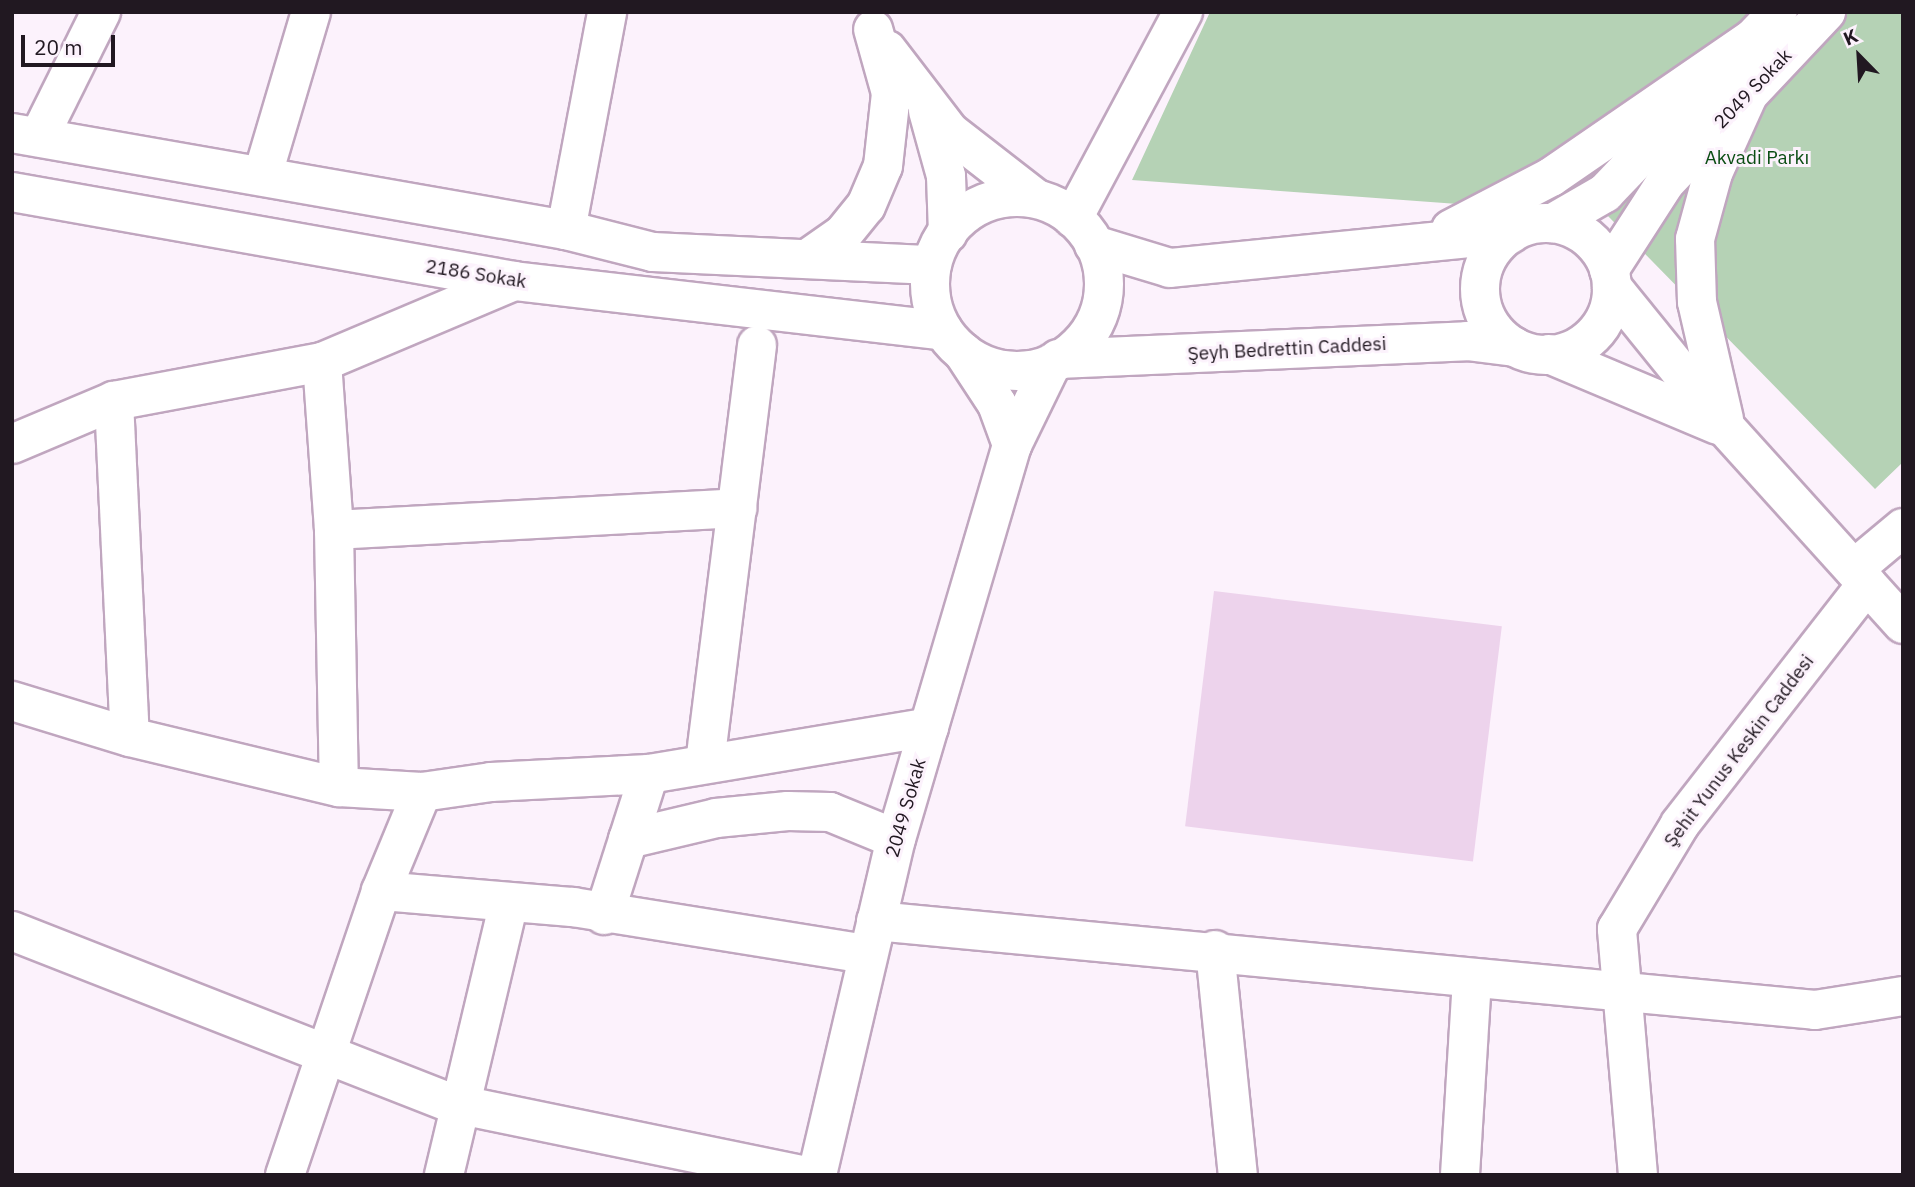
<!DOCTYPE html>
<meta charset="utf-8">
<style>
body{margin:0}
#map{position:relative;width:1915px;height:1187px;overflow:hidden;background:#fcf2fc;font-family:"IBM Plex Sans",sans-serif}
div>[style]{position:absolute}
[style*='--x']{left:calc(var(--x)*1px);top:calc(var(--y)*1px);width:calc(var(--w)*1px);rotate:calc(var(--a)*1deg)}
.green>*{inset:0;background:#b5d2b5}
.building>*{inset:0;background:#edd3ec;transform-origin:0 0}
.roads{filter:drop-shadow(2px 0 #c0a6bf) drop-shadow(-2px 0 #c0a6bf) drop-shadow(0 2px #c0a6bf) drop-shadow(0 -2px #c0a6bf)}
.minor>*{height:38px;margin:-19px;padding:0 19px;transform-origin:19px;border-radius:19px;background:#fff}
.major>*{height:38px;margin:-19px;padding:0 19px;transform-origin:19px;border-radius:19px;background:#fff}
.major>.ring{margin:-19px;padding:0;box-sizing:content-box;background:none;border:38px solid #fff;border-radius:50%}
span{translate:-50% -50%;white-space:nowrap;text-align:center;line-height:1.15;-webkit-text-stroke:6px #fcf2fc;paint-order:stroke}
.street-label{font-size:19px;color:#211821}
.park-label{font-size:19px;color:#0a4d13}
.frame{position:absolute;inset:0;border:14px solid #211821;pointer-events:none}
.north{position:absolute;left:1824px;top:21px;width:70px;height:70px;-webkit-text-stroke:5px #fcf2fc;paint-order:stroke;rotate:336deg;font-size:19px;font-weight:700;line-height:28px;text-align:center;color:#211821}
.north::after{content:'';display:block;margin:auto;width:24px;height:32px;background:#211821;clip-path:polygon(50% 0,100% 100%,50% 72%,0 100%)}
.scale{position:absolute;left:21px;top:35px;width:94px;height:32px;box-sizing:border-box;border:4px solid #211821;border-top:0;padding-left:9px;font-size:21px;line-height:24px;white-space:nowrap;color:#211821;-webkit-text-stroke:5px #fcf2fc;paint-order:stroke}
</style>
<div id="map">
<div class="green">
<div style="clip-path:polygon(1210px 12px,1903px 12px,1903px 462px,1875px 489px,1607px 215px,1132px 180px)"></div>
</div>
<div class="building">
<div style="left:1214px;top:591px;width:290px;height:237px;rotate:7deg"></div>
</div>
<div class="roads">
<div class="minor">
<div style="--x:39;--y:137;--w:140;--a:-63.6"></div>
<div style="--x:263;--y:174;--w:169;--a:-73.5"></div>
<div style="--x:1073;--y:218;--w:234;--a:-61.9"></div>
<div style="--x:566;--y:230;--w:222;--a:-79.3"></div>
<div style="--x:963;--y:352;--w:62;--a:56.8"></div>
<div style="--x:997;--y:404;--w:44;--a:69.9"></div>
<div style="--x:322;--y:362;--w:168;--a:85.9"></div>
<div style="--x:334;--y:530;--w:257;--a:88.9"></div>
<div style="--x:114;--y:401;--w:336;--a:87.3"></div>
<div style="--x:12;--y:444;--w:111;--a:-22.9"></div>
<div style="--x:114;--y:401;--w:212;--a:-10.6"></div>
<div style="--x:322;--y:362;--w:208;--a:-22.9"></div>
<div style="--x:334;--y:530;--w:404;--a:-3.1"></div>
<div style="--x:1854;--y:569;--w:64;--a:-39.9"></div>
<div style="--x:12;--y:701;--w:123;--a:17"></div>
<div style="--x:130;--y:737;--w:215;--a:13.5"></div>
<div style="--x:339;--y:787;--w:83;--a:3.4"></div>
<div style="--x:422;--y:792;--w:70;--a:-8.2"></div>
<div style="--x:491;--y:782;--w:158;--a:-2.9"></div>
<div style="--x:649;--y:774;--w:284;--a:-9.5"></div>
<div style="--x:705;--y:763;--w:421;--a:-82.9"></div>
<div style="--x:628;--y:839;--w:90;--a:-13.4"></div>
<div style="--x:716;--y:818;--w:72;--a:-5.6"></div>
<div style="--x:788;--y:811;--w:42;--a:1.4"></div>
<div style="--x:830;--y:812;--w:71;--a:22.2"></div>
<div style="--x:381;--y:891;--w:193;--a:4.8"></div>
<div style="--x:573;--y:907;--w:298;--a:9.1"></div>
<div style="--x:604;--y:915;--w:148;--a:-72.3"></div>
<div style="--x:876;--y:921;--w:943;--a:5.41"></div>
<div style="--x:1815;--y:1010;--w:89;--a:-9"></div>
<div style="--x:12;--y:931;--w:471;--a:21.4"></div>
<div style="--x:451;--y:1103;--w:358;--a:11.6"></div>
<div style="--x:1215;--y:950;--w:226;--a:84.2"></div>
<div style="--x:285;--y:1175;--w:300;--a:-71.3"></div>
<div style="--x:381;--y:891;--w:107;--a:-67.5"></div>
<div style="--x:444;--y:1175;--w:280;--a:-76.6"></div>
<div style="--x:817;--y:1175;--w:345;--a:-76.8"></div>
<div style="--x:896;--y:839;--w:411;--a:-73.6"></div>
<div style="--x:1012;--y:445;--w:91;--a:-64"></div>
<div style="--x:1460;--y:1175;--w:196;--a:-86.5"></div>
<div style="--x:1638;--y:1175;--w:247;--a:-94.9"></div>
<div style="--x:1617;--y:929;--w:122;--a:-59"></div>
<div style="--x:1680;--y:824;--w:304;--a:-52.1"></div>
</div>
<div class="major">
<div style="--x:887;--y:50;--w:103;--a:52.5"></div>
<div style="--x:950;--y:132;--w:108;--a:37.8"></div>
<div style="--x:928;--y:111;--w:67;--a:74.5"></div>
<div style="--x:946;--y:176;--w:57;--a:88"></div>
<div style="--x:12;--y:133;--w:562;--a:9.93"></div>
<div style="--x:566;--y:230;--w:90;--a:14.2"></div>
<div style="--x:653;--y:252;--w:279;--a:2.7"></div>
<div style="--x:12;--y:192;--w:510;--a:10.05"></div>
<div style="--x:514;--y:281;--w:432;--a:6.6"></div>
<div class="ring" style="left:930px;top:197px;width:136px;height:136px"></div>
<div style="--x:1553;--y:223;--w:60;--a:-30"></div>
<div style="--x:1605;--y:193;--w:250;--a:-46.3"></div>
<div class="ring" style="left:1480px;top:223px;width:94px;height:94px"></div>
<div style="--x:1451;--y:229;--w:113;--a:-27.5"></div>
<div style="--x:1551;--y:177;--w:249;--a:-34.5"></div>
<div style="--x:1094;--y:245;--w:79;--a:16.8"></div>
<div style="--x:1170;--y:268;--w:342;--a:-5.7"></div>
<div style="--x:807;--y:259;--w:44;--a:-34.8"></div>
<div style="--x:843;--y:234;--w:36;--a:-51"></div>
<div style="--x:866;--y:206;--w:43;--a:-67"></div>
<div style="--x:883;--y:166;--w:73;--a:-83.7"></div>
<div style="--x:891;--y:93;--w:66;--a:-105.7"></div>
<div style="--x:1609;--y:270;--w:103;--a:-57.2"></div>
<div style="--x:1665;--y:183;--w:235;--a:-46.7"></div>
<div style="--x:1612;--y:287;--w:181;--a:51"></div>
<div style="--x:1726;--y:428;--w:264;--a:47.9"></div>
<div style="--x:1549;--y:354;--w:183;--a:22.8"></div>
<div style="--x:1058;--y:359;--w:409;--a:-2.5"></div>
<div style="--x:1467;--y:341;--w:48;--a:7.1"></div>
<div style="--x:1724;--y:419;--w:120;--a:-103"></div>
<div style="--x:1697;--y:302;--w:63;--a:-91.8"></div>
<div style="--x:1695;--y:239;--w:68;--a:-74.7"></div>
<div style="--x:1713;--y:173;--w:90;--a:-65.7"></div>
</div>
</div>
<div class="street-label">
<span style="left:1753px;top:89px;rotate:-46deg">2049 Sokak</span>
<span style="left:476px;top:274px;rotate:9deg">2186 Sokak</span>
<span style="left:1287px;top:349px;rotate:-3deg">Şeyh Bedrettin Caddesi</span>
<span style="left:1739px;top:751px;rotate:-53deg">Şehit Yunus Keskin Caddesi</span>
<span style="left:906px;top:808px;rotate:-74deg">2049 Sokak</span>
</div>
<div class="park-label">
<span style="left:1757px;top:158px">Akvadi Parkı</span>
</div>
<div class="frame"></div>
<div class="north">K</div>
<div class="scale">20 m</div>
</div>
